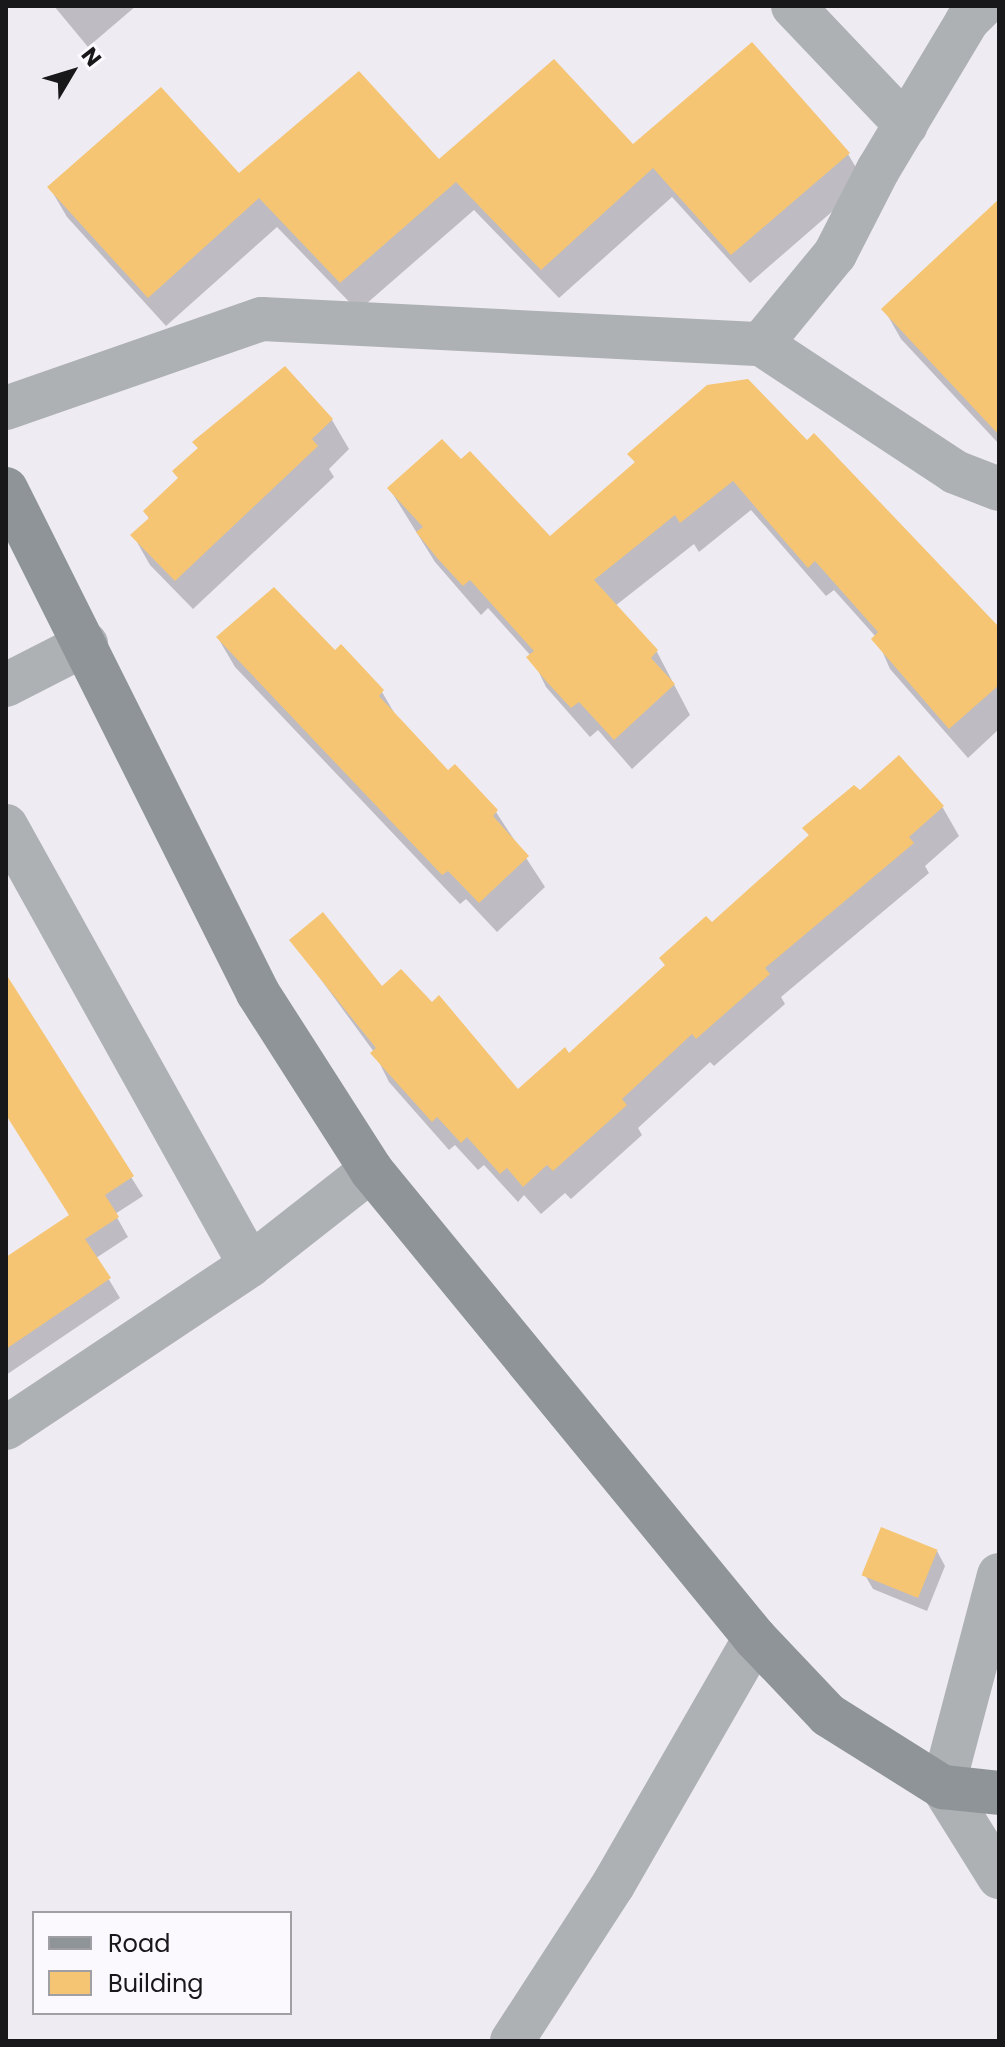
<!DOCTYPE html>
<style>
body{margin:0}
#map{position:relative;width:1005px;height:2047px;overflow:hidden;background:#eeebf3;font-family:Poppins,sans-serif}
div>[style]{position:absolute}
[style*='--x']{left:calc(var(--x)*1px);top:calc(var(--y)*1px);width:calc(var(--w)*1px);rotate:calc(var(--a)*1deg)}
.shadow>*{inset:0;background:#0003}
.building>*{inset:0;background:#f5c573;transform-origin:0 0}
.street>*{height:44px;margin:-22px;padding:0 22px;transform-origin:22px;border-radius:22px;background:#adb1b3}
.secondary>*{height:44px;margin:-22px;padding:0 22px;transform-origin:22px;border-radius:22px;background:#8e9497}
span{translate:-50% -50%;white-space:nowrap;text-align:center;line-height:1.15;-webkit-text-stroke:8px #fbf9fe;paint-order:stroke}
.frame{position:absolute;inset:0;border:8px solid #18171a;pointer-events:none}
.legend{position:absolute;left:32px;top:1911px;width:260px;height:104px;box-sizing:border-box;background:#fbf9fe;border:2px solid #a09fa3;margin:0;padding:10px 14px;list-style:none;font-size:24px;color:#18171a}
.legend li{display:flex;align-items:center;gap:16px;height:40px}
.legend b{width:40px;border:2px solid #a09fa3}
.north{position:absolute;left:32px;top:32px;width:80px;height:80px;-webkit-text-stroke:6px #fbf9fe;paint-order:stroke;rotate:52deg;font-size:22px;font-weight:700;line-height:32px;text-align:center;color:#18171a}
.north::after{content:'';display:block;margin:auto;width:28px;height:36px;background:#18171a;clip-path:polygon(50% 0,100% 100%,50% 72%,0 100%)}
</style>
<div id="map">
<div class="shadow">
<div style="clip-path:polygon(54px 6px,136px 6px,88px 47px)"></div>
<div style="clip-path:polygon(633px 147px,848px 154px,865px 183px,750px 283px,672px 197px,559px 298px,474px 210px,358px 311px,277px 227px,166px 326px,67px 217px,50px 188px)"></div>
<div style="clip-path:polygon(999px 223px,999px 442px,998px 443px,901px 339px,884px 309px)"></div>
<div style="clip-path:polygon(707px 387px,999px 630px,999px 729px,968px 758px,890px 669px,876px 637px,834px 590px,826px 596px,751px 510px,699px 552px,694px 544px,615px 606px,657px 652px,690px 715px,632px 769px,598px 730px,590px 737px,546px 687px,531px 656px,488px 608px,481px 615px,435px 562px,389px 488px,550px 539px,636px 464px,630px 454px)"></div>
<div style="clip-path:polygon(332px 420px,349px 449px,329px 469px,334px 477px,193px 609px,150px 565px,133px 535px,150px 520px,145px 512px,179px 480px,199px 450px,195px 443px)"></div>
<div style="clip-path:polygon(218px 638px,335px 652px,382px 692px,399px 721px,448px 773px,496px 812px,545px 887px,497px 932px,466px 899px,460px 904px,235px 667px)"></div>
<div style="clip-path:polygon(899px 758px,943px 808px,959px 836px,925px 866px,929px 873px,781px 997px,785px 1004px,714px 1066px,710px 1062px,638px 1128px,642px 1135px,571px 1199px,565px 1193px,541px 1214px,524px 1195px,518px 1202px,484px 1165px,478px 1170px,455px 1145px,449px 1150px,389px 1082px,374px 1052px,292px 940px,382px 989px,518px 1092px,569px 1056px,810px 837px,805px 828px,860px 793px)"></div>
<div style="clip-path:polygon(6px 978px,143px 1196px,115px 1214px,128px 1237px,96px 1258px,120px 1298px,6px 1375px,6px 1260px,71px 1216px,6px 1110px)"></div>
<div style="clip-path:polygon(937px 1551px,945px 1566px,927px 1611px,873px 1589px,865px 1575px)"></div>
</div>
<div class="building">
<div style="clip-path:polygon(752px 42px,850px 153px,731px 255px,653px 168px,541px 270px,456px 182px,340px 283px,259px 198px,148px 298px,47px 187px,161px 87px,239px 173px,359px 71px,439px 159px,554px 59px,633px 144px)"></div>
<div style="clip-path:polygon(999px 199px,999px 435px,881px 309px)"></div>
<div style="clip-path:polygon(285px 366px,333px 419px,312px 439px,318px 446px,175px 581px,130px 535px,149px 518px,143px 511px,178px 478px,172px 471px,198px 448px,192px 442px)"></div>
<div style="clip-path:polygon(748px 379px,807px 440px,814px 433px,999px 627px,999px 685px,949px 729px,871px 639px,878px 632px,815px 561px,808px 568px,733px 481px,680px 523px,675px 515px,594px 580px,658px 650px,651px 658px,675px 684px,614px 740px,579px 702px,571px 708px,546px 681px,526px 657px,534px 651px,470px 580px,463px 586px,438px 559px,416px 532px,423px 527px,387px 488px,442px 439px,461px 459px,470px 451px,550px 536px,635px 462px,627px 454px,707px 385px)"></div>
<div style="clip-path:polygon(274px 587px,335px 650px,341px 644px,384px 690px,379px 696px,448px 770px,455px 764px,498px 810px,493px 816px,529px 856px,479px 903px,448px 871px,442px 875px,216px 637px)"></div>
<div style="clip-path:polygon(899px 755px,944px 806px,909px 837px,914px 843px,765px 968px,770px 974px,696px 1039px,692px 1034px,622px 1099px,627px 1105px,553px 1171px,547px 1165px,523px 1187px,507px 1168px,500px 1174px,467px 1137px,461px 1143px,437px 1117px,432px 1122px,370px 1053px,376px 1048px,289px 940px,323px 912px,382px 986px,401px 969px,432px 1002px,439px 995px,518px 1089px,565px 1047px,569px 1053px,665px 965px,659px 958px,706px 916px,712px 922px,809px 835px,802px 828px,854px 785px,860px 790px)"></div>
<div style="clip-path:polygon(6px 974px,134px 1176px,105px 1195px,119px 1217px,85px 1239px,111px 1278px,6px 1349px,6px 1257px,69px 1215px,6px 1115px)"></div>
<div style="left:881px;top:1527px;width:61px;height:52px;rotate:22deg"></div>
</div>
<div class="street">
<div style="--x:793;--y:6;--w:164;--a:46.5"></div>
<div style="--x:761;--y:344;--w:232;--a:33.4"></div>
<div style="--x:955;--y:472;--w:47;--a:21.1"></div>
<div style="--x:6;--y:408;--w:271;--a:-19.2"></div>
<div style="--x:262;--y:319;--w:500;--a:2.9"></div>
<div style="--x:761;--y:344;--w:117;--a:-50.6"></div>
<div style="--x:835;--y:254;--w:94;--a:-62.9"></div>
<div style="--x:878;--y:170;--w:174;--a:-59.1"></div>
<div style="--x:967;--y:21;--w:21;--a:-45"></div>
<div style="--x:6;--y:685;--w:90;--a:-27.1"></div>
<div style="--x:6;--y:826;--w:502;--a:60.93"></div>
<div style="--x:6;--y:1428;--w:293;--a:-33.7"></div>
<div style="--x:250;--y:1265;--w:154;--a:-38.1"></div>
<div style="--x:999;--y:1575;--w:219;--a:104.8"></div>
<div style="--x:943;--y:1787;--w:106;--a:58.1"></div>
<div style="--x:512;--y:2041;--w:186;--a:-57.1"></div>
<div style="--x:613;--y:1885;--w:285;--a:-60.1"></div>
</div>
<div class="secondary">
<div style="--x:6;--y:489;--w:563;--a:63.43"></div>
<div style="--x:258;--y:993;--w:210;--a:57.4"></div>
<div style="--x:371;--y:1170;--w:605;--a:50.63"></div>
<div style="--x:755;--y:1638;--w:106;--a:46.5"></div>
<div style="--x:828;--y:1715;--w:136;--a:32.1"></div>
<div style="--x:943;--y:1787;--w:56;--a:6.1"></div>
</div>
<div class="frame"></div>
<ul class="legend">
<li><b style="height:10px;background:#8e9497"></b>Road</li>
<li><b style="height:22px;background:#f5c573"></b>Building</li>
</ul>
<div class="north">N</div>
</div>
